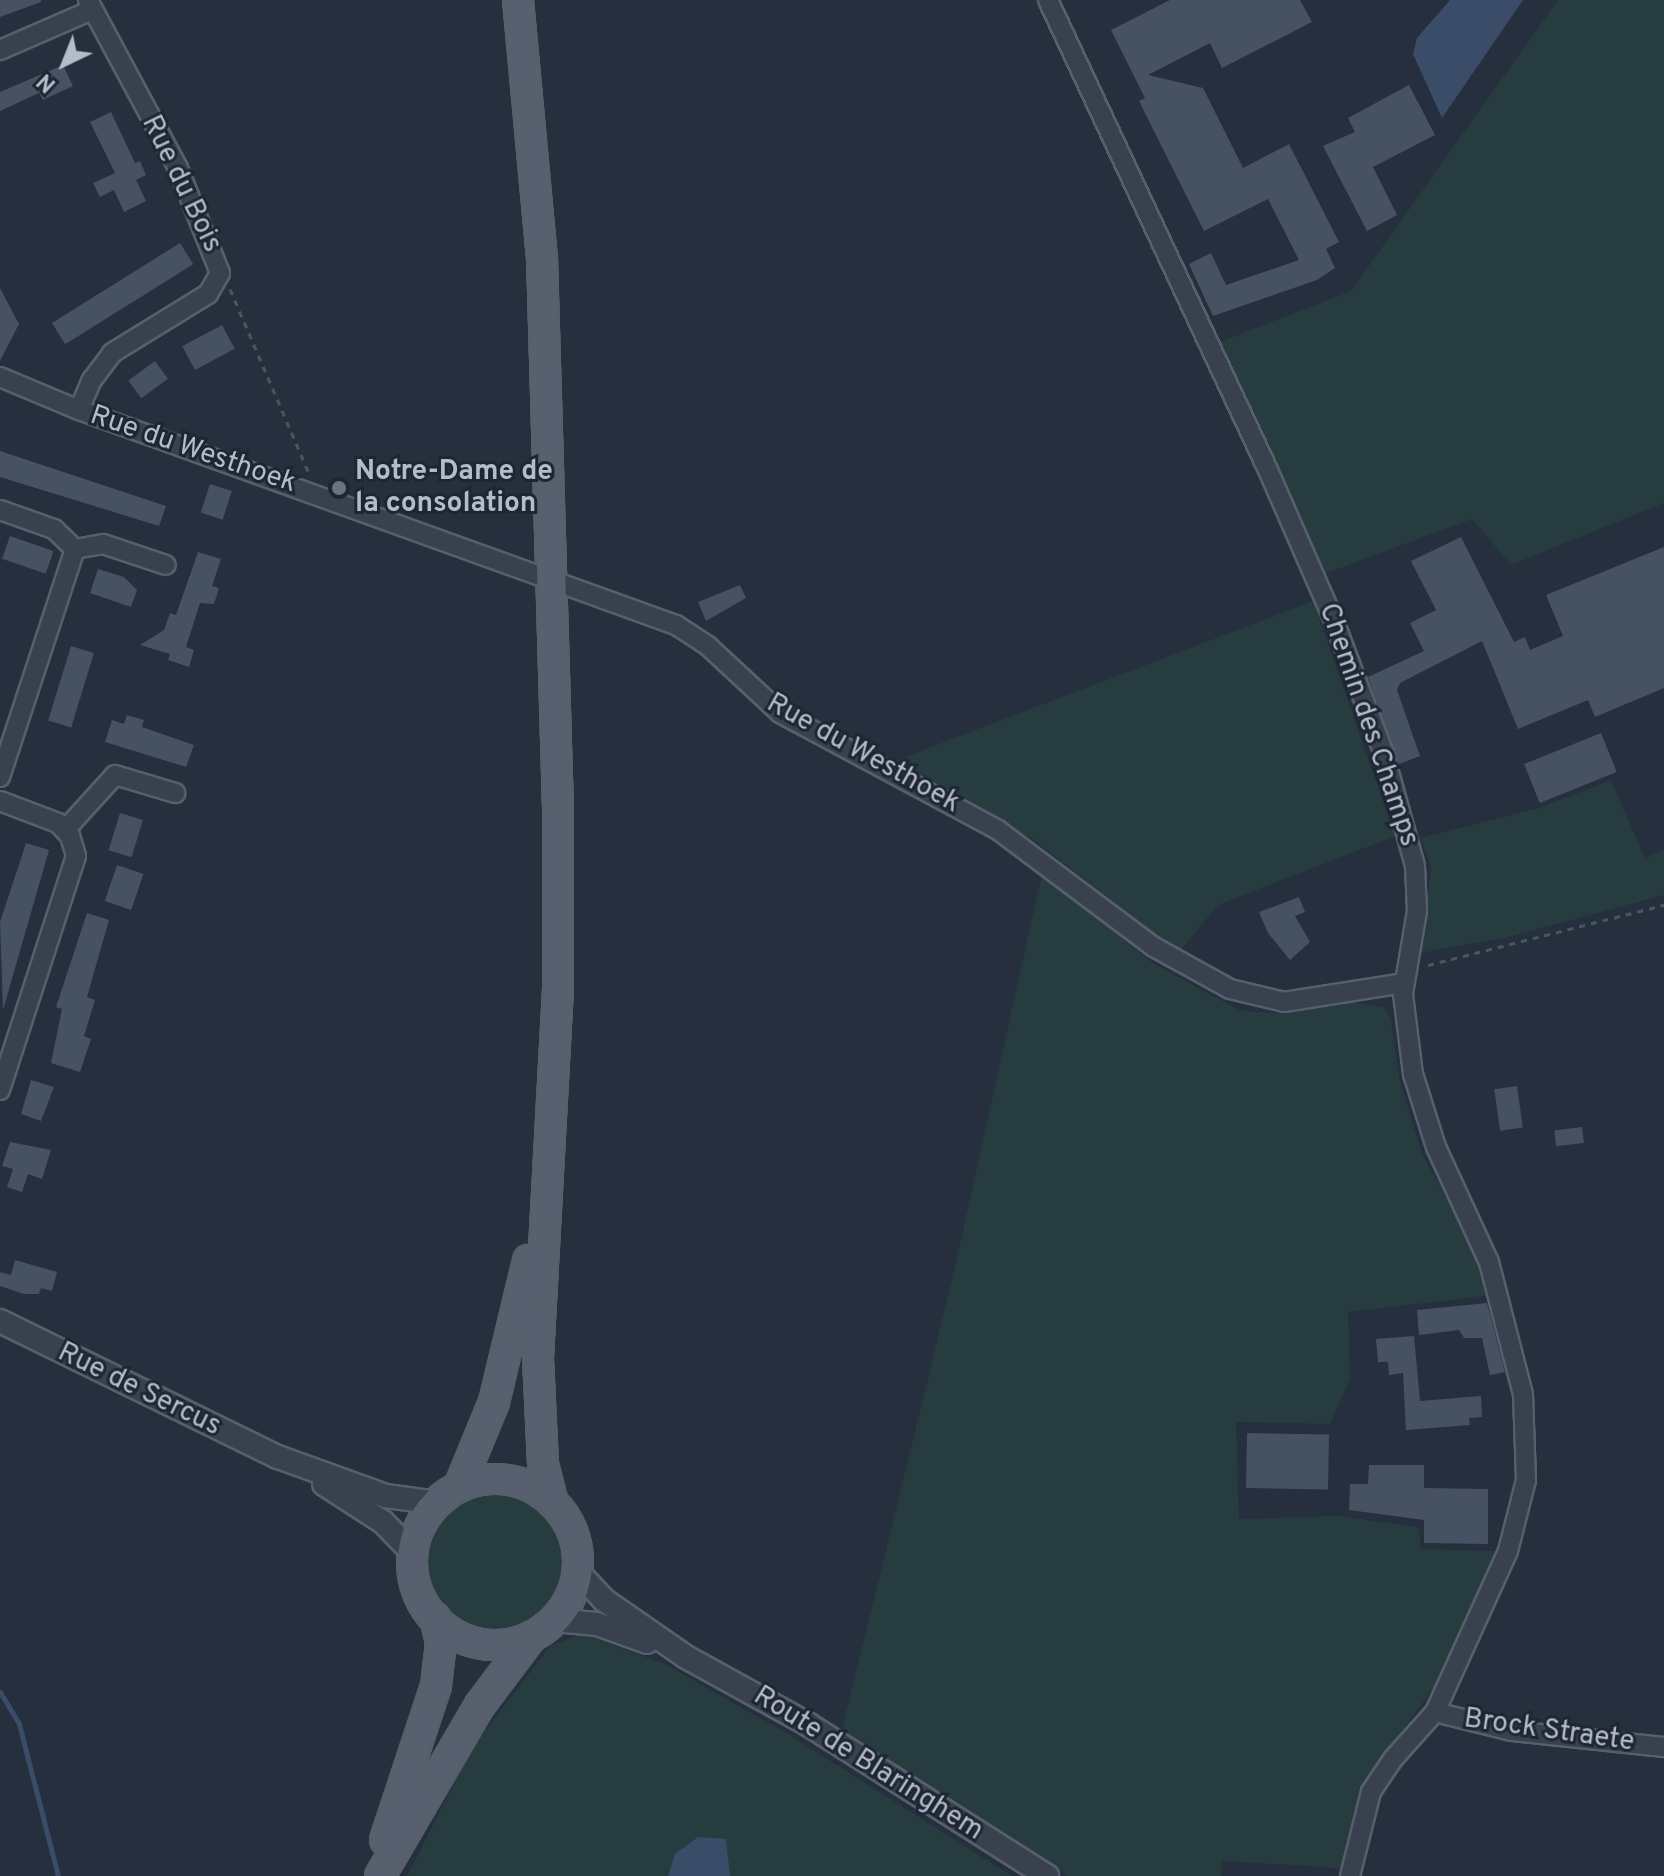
<!DOCTYPE html>
<style>
body{margin:0}
#map{position:relative;width:1664px;height:1876px;overflow:hidden;background:#252f3e;font-family:Overpass,sans-serif}
div>[style]{position:absolute}
[style*='--x']{left:calc(var(--x)*1px);top:calc(var(--y)*1px);width:calc(var(--w)*1px);rotate:calc(var(--a)*1deg)}
.green>*{inset:0;background:#273c3f}
.round{border-radius:50%}
.water>*{inset:0;background:#3a4c67}
.stream>*{height:5px;margin:-2.5px;padding:0 2.5px;transform-origin:2.5px;border-radius:2.5px;background:#3a4c67}
.building>*{inset:0;background:#465162;transform-origin:0 0}
.path>*{height:3px;margin-top:-1.5px;transform-origin:0;background:repeating-linear-gradient(90deg,#45595c 0 6px,transparent 0 12px)}
.roads{filter:drop-shadow(2px 0 #575f6c) drop-shadow(-2px 0 #575f6c) drop-shadow(0 2px #575f6c) drop-shadow(0 -2px #575f6c)}
.minor>*{height:18px;margin:-9px;padding:0 9px;transform-origin:9px;border-radius:9px;background:#39414e}
.tertiary>*{height:22px;margin:-11px;padding:0 11px;transform-origin:11px;border-radius:11px;background:#39414e}
.primary>*{height:28px;margin:-14px;padding:0 14px;transform-origin:14px;border-radius:14px;background:#57606e}
.primary>.ring{margin:-14px;padding:0;box-sizing:content-box;background:none;border:28px solid #57606e;border-radius:50%}
.dots>*{width:22px;height:22px;translate:-50% -50%;box-sizing:border-box;border:4px solid #1e2633;border-radius:50%}
span{translate:-50% -50%;white-space:nowrap;text-align:center;line-height:1.15;-webkit-text-stroke:6px #1e2633;paint-order:stroke}
.street-label{font-size:28px;color:#b5bcc9}
.poi-label{font-size:28px;color:#b5bcc9;font-weight:700}
.left{translate:0 -50%;text-align:left}
.north{position:absolute;left:24px;top:24px;width:80px;height:80px;-webkit-text-stroke:6px #1e2633;paint-order:stroke;rotate:223deg;font-size:22px;font-weight:700;line-height:32px;text-align:center;color:#b5bcc9}
.north::after{content:'';display:block;margin:auto;width:28px;height:36px;background:#b5bcc9;clip-path:polygon(50% 0,100% 100%,50% 72%,0 100%)}
</style>
<div id="map">
<div class="green">
<div style="clip-path:polygon(1558px 0,1664px 0,1664px 503px,1511px 565px,1472px 519px,1324px 574px,1220px 342px,1351px 291px)"></div>
<div style="clip-path:polygon(1313px 601px,1395px 836px,1218px 905px,1179px 952px,1035px 841px,897px 760px)"></div>
<div style="clip-path:polygon(1611px 780px,1645px 858px,1664px 850px,1664px 895px,1508px 937px,1420px 953px,1431px 868px,1421px 838px,1542px 807px)"></div>
<div style="clip-path:polygon(1042px 874px,1154px 964px,1241px 1011px,1275px 1013px,1350px 1002px,1384px 1007px,1391px 1019px,1399px 1078px,1422px 1154px,1480px 1257px,1494px 1295px,1348px 1312px,1350px 1379px,1330px 1424px,1236px 1422px,1239px 1519px,1337px 1516px,1418px 1527px,1421px 1549px,1495px 1551px,1437px 1683px,1364px 1783px,1340px 1868px,1222px 1861px,1221px 1876px,1067px 1876px,842px 1730px,953px 1276px)"></div>
<div class="round" style="left:428px;top:1495px;width:134px;height:134px"></div>
<div style="clip-path:polygon(583px 1634px,665px 1664px,788px 1734px,1012px 1876px,407px 1876px,473px 1746px,551px 1645px)"></div>
</div>
<div class="water">
<div style="clip-path:polygon(1450px 0,1523px 0,1442px 118px,1413px 54px,1417px 38px)"></div>
<div style="clip-path:polygon(698px 1837px,726px 1839px,730px 1876px,668px 1876px,675px 1854px)"></div>
</div>
<div class="stream">
<div style="--x:0;--y:1692;--w:37;--a:59"></div>
<div style="--x:19;--y:1724;--w:157;--a:75.6"></div>
</div>
<div class="building">
<div style="clip-path:polygon(0 0,41px 0,41px 2px,0 17px)"></div>
<div style="clip-path:polygon(1170px 0,1300px 0,1312px 22px,1222px 68px,1210px 43px,1148px 75px,1203px 88px,1243px 168px,1289px 144px,1339px 242px,1326px 249px,1335px 268px,1317px 280px,1213px 316px,1189px 264px,1211px 253px,1226px 285px,1299px 260px,1268px 199px,1204px 231px,1139px 101px,1145px 98px,1111px 30px)"></div>
<div style="clip-path:polygon(63px 65px,73px 86px,43px 100px,39px 93px,0 111px,0 92px)"></div>
<div style="clip-path:polygon(1409px 85px,1435px 135px,1373px 167px,1397px 215px,1367px 231px,1323px 146px,1355px 132px,1348px 118px)"></div>
<div style="clip-path:polygon(111px 112px,135px 163px,140px 161px,146px 175px,136px 180px,146px 201px,124px 212px,114px 190px,100px 197px,93px 183px,115px 173px,90px 122px)"></div>
<div style="left:180px;top:243px;width:25px;height:151px;rotate:58deg"></div>
<div style="clip-path:polygon(0 288px,19px 324px,0 361px)"></div>
<div style="left:222px;top:325px;width:27px;height:45px;rotate:62deg"></div>
<div style="left:155px;top:361px;width:22px;height:33px;rotate:54deg"></div>
<div style="clip-path:polygon(0 451px,166px 506px,159px 526px,0 477px)"></div>
<div style="left:210px;top:484px;width:23px;height:30px;rotate:18deg"></div>
<div style="left:10px;top:536px;width:46px;height:24px;rotate:19deg"></div>
<div style="clip-path:polygon(1461px 537px,1514px 642px,1525px 637px,1530px 650px,1563px 636px,1546px 595px,1664px 547px,1664px 688px,1595px 717px,1588px 700px,1518px 729px,1482px 641px,1400px 683px,1397px 690px,1420px 756px,1399px 764px,1368px 677px,1424px 651px,1410px 623px,1436px 610px,1411px 561px)"></div>
<div style="clip-path:polygon(198px 552px,221px 559px,212px 586px,219px 588px,214px 604px,200px 603px,186px 647px,194px 650px,189px 667px,168px 660px,170px 654px,140px 645px,164px 630px,170px 613px,176px 615px)"></div>
<div style="clip-path:polygon(98px 569px,124px 577px,137px 590px,131px 607px,90px 593px)"></div>
<div style="clip-path:polygon(740px 585px,746px 598px,706px 621px,698px 602px)"></div>
<div style="left:71px;top:646px;width:24px;height:78px;rotate:17deg"></div>
<div style="clip-path:polygon(127px 715px,144px 720px,142px 727px,194px 745px,186px 767px,105px 742px,112px 720px,124px 724px)"></div>
<div style="left:1601px;top:733px;width:42px;height:83px;rotate:68deg"></div>
<div style="left:120px;top:813px;width:24px;height:39px;rotate:17deg"></div>
<div style="clip-path:polygon(26px 843px,49px 850px,3px 1010px,0 922px)"></div>
<div style="left:117px;top:865px;width:28px;height:38px;rotate:19deg"></div>
<div style="clip-path:polygon(1299px 897px,1305px 912px,1295px 916px,1310px 942px,1290px 960px,1268px 933px,1259px 912px)"></div>
<div style="clip-path:polygon(87px 913px,109px 920px,87px 997px,95px 1000px,84px 1036px,91px 1039px,80px 1072px,51px 1063px,62px 1009px,56px 1007px)"></div>
<div style="clip-path:polygon(31px 1080px,54px 1087px,41px 1121px,21px 1114px)"></div>
<div style="left:1517px;top:1086px;width:42px;height:23px;rotate:82deg"></div>
<div style="left:1582px;top:1127px;width:16px;height:28px;rotate:83deg"></div>
<div style="clip-path:polygon(10px 1142px,51px 1150px,42px 1179px,28px 1174px,22px 1192px,7px 1187px,13px 1169px,2px 1166px)"></div>
<div style="clip-path:polygon(15px 1260px,57px 1272px,52px 1291px,41px 1288px,39px 1294px,24px 1294px,0 1286px,0 1272px,11px 1275px)"></div>
<div style="clip-path:polygon(1487px 1303px,1505px 1372px,1490px 1375px,1482px 1338px,1464px 1338px,1459px 1330px,1419px 1335px,1417px 1310px)"></div>
<div style="clip-path:polygon(1414px 1336px,1420px 1401px,1481px 1396px,1482px 1417px,1469px 1418px,1470px 1425px,1406px 1430px,1403px 1373px,1389px 1375px,1388px 1362px,1378px 1362px,1376px 1339px)"></div>
<div style="left:1247px;top:1433px;width:82px;height:55px;rotate:1deg"></div>
<div style="clip-path:polygon(1369px 1465px,1424px 1465px,1424px 1488px,1488px 1489px,1488px 1544px,1424px 1543px,1424px 1520px,1349px 1510px,1350px 1484px,1368px 1484px)"></div>
</div>
<div class="path">
<div style="--x:230;--y:289;--w:200;--a:66.8"></div>
<div style="--x:1428;--y:965;--w:244;--a:-14.3"></div>
</div>
<div class="roads">
<div class="minor">
<div style="--x:1048;--y:0;--w:519;--a:64.92"></div>
<div style="--x:1268;--y:470;--w:165;--a:66.4"></div>
<div style="--x:1334;--y:621;--w:142;--a:69.4"></div>
<div style="--x:1384;--y:754;--w:116;--a:74.5"></div>
<div style="--x:1415;--y:866;--w:45;--a:87.5"></div>
<div style="--x:1417;--y:911;--w:84;--a:99.6"></div>
<div style="--x:1403;--y:994;--w:81;--a:82.9"></div>
<div style="--x:1413;--y:1074;--w:77;--a:72.5"></div>
<div style="--x:1436;--y:1147;--w:127;--a:65.3"></div>
<div style="--x:1489;--y:1262;--w:136;--a:75.6"></div>
<div style="--x:1523;--y:1394;--w:86;--a:88"></div>
<div style="--x:1526;--y:1480;--w:73;--a:104.2"></div>
<div style="--x:1508;--y:1551;--w:177;--a:114.4"></div>
<div style="--x:1435;--y:1712;--w:63;--a:131.8"></div>
<div style="--x:1393;--y:1759;--w:40;--a:124"></div>
<div style="--x:1371;--y:1792;--w:87;--a:104"></div>
<div style="--x:0;--y:50;--w:100;--a:-23.5"></div>
<div style="--x:0;--y:377;--w:86;--a:22.7"></div>
<div style="--x:79;--y:410;--w:635;--a:19.81"></div>
<div style="--x:676;--y:625;--w:38;--a:33"></div>
<div style="--x:708;--y:646;--w:98;--a:42.9"></div>
<div style="--x:780;--y:713;--w:247;--a:28.2"></div>
<div style="--x:998;--y:830;--w:195;--a:36.9"></div>
<div style="--x:1154;--y:947;--w:87;--a:28.9"></div>
<div style="--x:1230;--y:989;--w:56;--a:13.5"></div>
<div style="--x:1284;--y:1002;--w:121;--a:-9"></div>
<div style="--x:79;--y:410;--w:33;--a:-67"></div>
<div style="--x:92;--y:380;--w:34;--a:-53"></div>
<div style="--x:112;--y:353;--w:113;--a:-31.6"></div>
<div style="--x:208;--y:294;--w:24;--a:-60"></div>
<div style="--x:220;--y:273;--w:113;--a:-111.8"></div>
<div style="--x:178;--y:168;--w:191;--a:-118.2"></div>
<div style="--x:0;--y:510;--w:57;--a:19.4"></div>
<div style="--x:54;--y:529;--w:29;--a:44"></div>
<div style="--x:75;--y:549;--w:240;--a:108.2"></div>
<div style="--x:75;--y:549;--w:28;--a:-10"></div>
<div style="--x:103;--y:544;--w:66;--a:18.4"></div>
<div style="--x:0;--y:801;--w:62;--a:20.8"></div>
<div style="--x:58;--y:823;--w:18;--a:47"></div>
<div style="--x:70;--y:836;--w:21;--a:73"></div>
<div style="--x:76;--y:856;--w:246;--a:108"></div>
<div style="--x:65;--y:830;--w:74;--a:-47.7"></div>
<div style="--x:115;--y:775;--w:63;--a:16.7"></div>
<div style="--x:1435;--y:1712;--w:79;--a:13.9"></div>
<div style="--x:1512;--y:1731;--w:153;--a:6"></div>
</div>
<div class="tertiary">
<div style="--x:0;--y:1321;--w:309;--a:26.1"></div>
<div style="--x:278;--y:1457;--w:115;--a:19.9"></div>
<div style="--x:386;--y:1496;--w:51;--a:7.8"></div>
<div style="--x:324;--y:1484;--w:70;--a:32.8"></div>
<div style="--x:383;--y:1522;--w:43;--a:45.9"></div>
<div style="--x:577;--y:1571;--w:40;--a:47"></div>
<div style="--x:604;--y:1600;--w:100;--a:34.8"></div>
<div style="--x:686;--y:1657;--w:141;--a:28.9"></div>
<div style="--x:809;--y:1725;--w:282;--a:32.4"></div>
<div style="--x:554;--y:1620;--w:43;--a:5.3"></div>
<div style="--x:597;--y:1624;--w:53;--a:19.8"></div>
</div>
<div class="primary">
<div style="--x:518;--y:0;--w:259;--a:84.7"></div>
<div style="--x:542;--y:258;--w:551;--a:88.34"></div>
<div style="--x:558;--y:809;--w:180;--a:90"></div>
<div style="--x:558;--y:989;--w:370;--a:93.1"></div>
<div style="--x:538;--y:1358;--w:106;--a:87.3"></div>
<div style="--x:543;--y:1464;--w:40;--a:75.6"></div>
<div class="ring" style="left:412px;top:1479px;width:138px;height:138px"></div>
<div style="--x:459;--y:1487;--w:92;--a:-67.6"></div>
<div style="--x:494;--y:1402;--w:146;--a:-76.5"></div>
<div style="--x:385;--y:1840;--w:162;--a:-71.7"></div>
<div style="--x:436;--y:1686;--w:43;--a:-83.4"></div>
<div style="--x:441;--y:1643;--w:26;--a:-103"></div>
<div style="--x:380;--y:1876;--w:198;--a:-59.7"></div>
<div style="--x:480;--y:1705;--w:86;--a:-53"></div>
</div>
</div>
<div class="dots">
<div style="left:339px;top:488px;background:#6b7280"></div>
</div>
<div class="street-label">
<span style="left:181px;top:184px;rotate:64deg">Rue du Bois</span>
<span style="left:193px;top:450px;rotate:19deg">Rue du Westhoek</span>
<span style="left:1368px;top:725px;rotate:71deg">Chemin des Champs</span>
<span style="left:863px;top:754px;rotate:29deg">Rue du Westhoek</span>
<span style="left:139px;top:1390px;rotate:26deg">Rue de Sercus</span>
<span style="left:1549px;top:1731px;rotate:8deg">Brock Straete</span>
<span style="left:868px;top:1764px;rotate:32deg">Route de Blaringhem</span>
</div>
<div class="poi-label">
<span class="left" style="left:355px;top:488px">Notre-Dame de<br>la consolation</span>
</div>
<div class="north">N</div>
</div>
